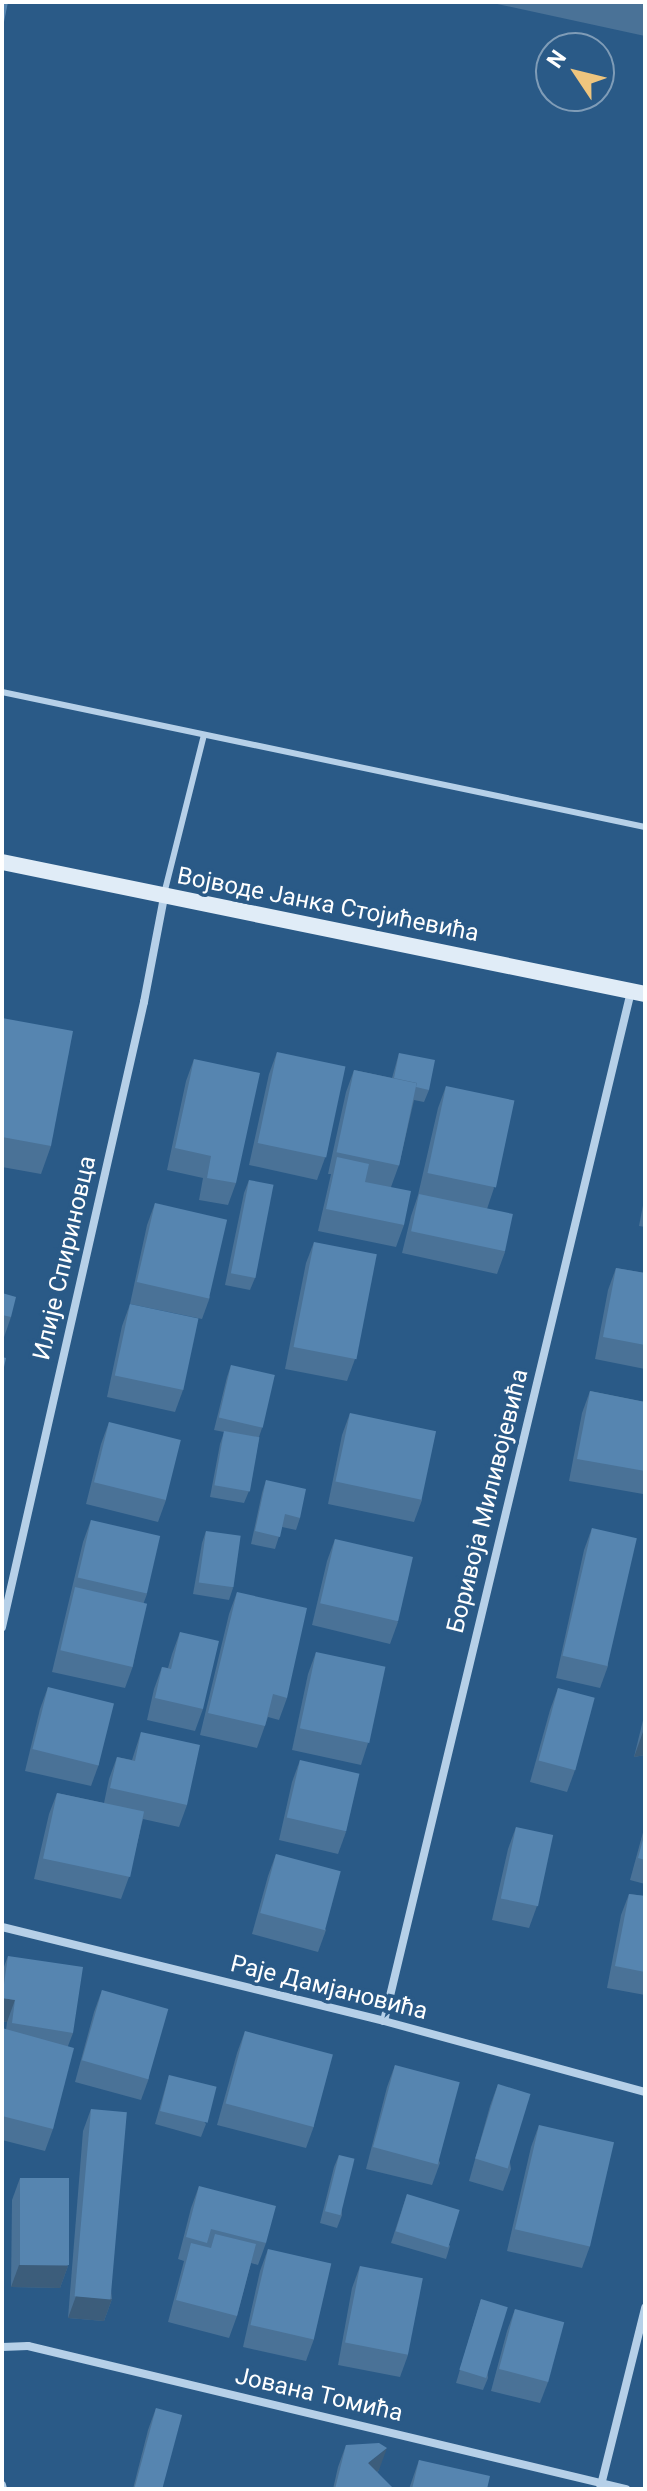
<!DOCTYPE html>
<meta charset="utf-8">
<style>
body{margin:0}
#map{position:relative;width:647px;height:2491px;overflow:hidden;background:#2a5a87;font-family:Roboto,sans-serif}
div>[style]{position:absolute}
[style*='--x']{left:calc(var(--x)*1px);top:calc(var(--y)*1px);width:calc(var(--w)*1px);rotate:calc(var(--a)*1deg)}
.lane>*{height:6px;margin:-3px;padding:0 3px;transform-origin:3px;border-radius:3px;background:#b6d0e8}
.street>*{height:8px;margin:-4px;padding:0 4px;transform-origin:4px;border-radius:4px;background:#b6d0e8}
.secondary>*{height:16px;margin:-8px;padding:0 8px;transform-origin:8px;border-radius:8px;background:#e0ecf7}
.wall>*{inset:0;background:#4a7297}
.shaded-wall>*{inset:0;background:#3c5d7b}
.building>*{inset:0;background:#5685b0;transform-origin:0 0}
span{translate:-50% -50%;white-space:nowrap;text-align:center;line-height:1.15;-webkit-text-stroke:7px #2a5a87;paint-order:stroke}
.street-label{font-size:24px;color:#fff}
.frame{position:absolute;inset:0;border:4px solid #fff;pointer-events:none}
.north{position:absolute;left:535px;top:32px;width:80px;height:80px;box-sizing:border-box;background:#2a5a87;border:2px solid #7f9cb7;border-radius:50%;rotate:305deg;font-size:22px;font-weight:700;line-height:32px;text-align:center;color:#fff}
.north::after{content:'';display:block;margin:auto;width:28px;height:36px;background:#eec57e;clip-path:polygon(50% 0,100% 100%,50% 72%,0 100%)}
</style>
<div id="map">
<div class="lane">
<div style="--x:2;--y:692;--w:657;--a:11.86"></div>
<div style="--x:164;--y:894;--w:164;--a:-75.9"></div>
</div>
<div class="street">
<div style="--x:2;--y:1627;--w:641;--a:-77.2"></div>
<div style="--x:144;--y:1002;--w:107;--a:-79.2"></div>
<div style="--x:2;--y:1927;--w:393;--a:13.8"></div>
<div style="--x:384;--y:2021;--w:270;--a:15.2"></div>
<div style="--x:384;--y:2021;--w:1059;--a:-76.51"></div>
<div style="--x:2;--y:2347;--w:26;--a:-2"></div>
<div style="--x:28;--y:2346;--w:615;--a:13.45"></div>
<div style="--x:2;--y:2485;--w:4;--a:76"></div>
<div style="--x:600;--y:2489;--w:187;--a:-76"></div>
</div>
<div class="secondary">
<div style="--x:2;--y:862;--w:656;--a:11.6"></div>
</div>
<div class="wall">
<div style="clip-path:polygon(488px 2px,645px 2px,645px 36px)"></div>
<div style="clip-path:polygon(2px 1018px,51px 1146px,41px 1174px,2px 1167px)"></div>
<div style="clip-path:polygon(277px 1052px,325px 1158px,317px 1180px,249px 1165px,269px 1074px)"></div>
<div style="clip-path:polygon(399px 1053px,429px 1090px,424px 1102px,414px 1100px,399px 1165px,391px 1187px,404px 1225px,396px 1247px,318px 1231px,331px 1174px,328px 1174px,346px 1092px,354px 1070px,392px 1078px)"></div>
<div style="clip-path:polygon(194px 1059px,236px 1183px,228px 1205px,199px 1200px,203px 1178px,167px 1170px,186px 1081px)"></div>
<div style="clip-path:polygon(446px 1086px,494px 1188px,487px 1209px,505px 1252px,497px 1274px,402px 1253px,411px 1216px,418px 1195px,438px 1108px)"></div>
<div style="clip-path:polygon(249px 1180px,255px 1278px,250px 1290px,225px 1285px,244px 1193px)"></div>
<div style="clip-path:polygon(645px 1195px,645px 1227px,639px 1226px)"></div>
<div style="clip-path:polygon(155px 1203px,210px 1297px,202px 1319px,130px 1304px,147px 1225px)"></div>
<div style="clip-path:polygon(314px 1242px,355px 1359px,347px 1381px,285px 1369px,306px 1263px)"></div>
<div style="clip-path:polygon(616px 1268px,645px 1273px,645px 1369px,595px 1359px,608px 1290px)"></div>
<div style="clip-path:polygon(2px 1293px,11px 1317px,2px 1343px)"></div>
<div style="clip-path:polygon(130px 1304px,183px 1390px,175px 1412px,107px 1397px,122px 1326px)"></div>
<div style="clip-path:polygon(231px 1365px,262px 1428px,259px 1437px,249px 1491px,244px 1503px,210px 1497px,220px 1444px,224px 1432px,214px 1430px,227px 1377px)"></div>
<div style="clip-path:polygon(590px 1391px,645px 1402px,645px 1489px,643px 1494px,569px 1481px,582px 1413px)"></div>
<div style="clip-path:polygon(350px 1413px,422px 1500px,414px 1522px,328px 1504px,342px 1435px)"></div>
<div style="clip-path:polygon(109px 1422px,166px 1500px,158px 1522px,86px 1504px,101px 1444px)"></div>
<div style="clip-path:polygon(266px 1480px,300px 1518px,296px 1530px,282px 1527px,275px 1549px,251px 1544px,262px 1493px)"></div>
<div style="clip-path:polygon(91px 1520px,147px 1594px,144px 1602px,133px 1666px,125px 1688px,52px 1672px,83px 1542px)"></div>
<div style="clip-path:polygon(592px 1528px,608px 1666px,600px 1688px,556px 1678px,584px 1550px)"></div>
<div style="clip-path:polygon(206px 1531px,233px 1588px,229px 1600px,193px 1594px,202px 1543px)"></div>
<div style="clip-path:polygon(335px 1539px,398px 1622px,390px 1644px,312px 1625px,327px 1561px)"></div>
<div style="clip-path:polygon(237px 1592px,287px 1698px,279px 1720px,268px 1717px,257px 1748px,200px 1735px,229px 1614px)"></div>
<div style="clip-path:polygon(180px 1632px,203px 1709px,195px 1731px,147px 1720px,154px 1689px,162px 1667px,168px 1668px,172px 1654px)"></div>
<div style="clip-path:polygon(316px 1652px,368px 1743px,361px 1765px,292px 1750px,308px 1674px)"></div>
<div style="clip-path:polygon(48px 1687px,99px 1764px,91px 1786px,25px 1771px,40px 1709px)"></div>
<div style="clip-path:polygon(558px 1688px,575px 1770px,567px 1792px,530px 1782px,550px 1710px)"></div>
<div style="clip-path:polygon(645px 1712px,645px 1755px,634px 1757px)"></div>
<div style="clip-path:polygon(141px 1732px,187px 1805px,179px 1827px,143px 1819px,129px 1877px,121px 1899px,34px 1879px,49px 1814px,57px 1793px,104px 1803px,109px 1779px,117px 1757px,132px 1760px)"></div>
<div style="clip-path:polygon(300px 1760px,346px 1832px,338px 1854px,279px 1840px,292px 1782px)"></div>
<div style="clip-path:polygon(645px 1825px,645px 1884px,630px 1880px)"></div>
<div style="clip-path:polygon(516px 1827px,537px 1906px,529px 1928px,492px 1920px,508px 1849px)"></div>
<div style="clip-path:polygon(276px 1854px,326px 1930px,318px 1952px,252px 1934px,268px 1876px)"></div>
<div style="clip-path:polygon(629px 1894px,645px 1896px,645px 1995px,607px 1988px,621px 1915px)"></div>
<div style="clip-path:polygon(8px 1956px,73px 2033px,68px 2046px,53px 2129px,45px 2151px,2px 2140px,2px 2028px,6px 2030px,7px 2022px,2px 2021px,2px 1972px)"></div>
<div style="clip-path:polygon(102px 1990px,149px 2078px,141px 2100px,75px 2082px,94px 2012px)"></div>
<div style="clip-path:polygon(245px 2031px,314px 2126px,306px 2148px,217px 2125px,237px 2053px)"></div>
<div style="clip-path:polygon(395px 2065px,440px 2163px,432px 2185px,366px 2169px,387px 2087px)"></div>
<div style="clip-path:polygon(169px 2075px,206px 2124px,201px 2137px,155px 2124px)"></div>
<div style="clip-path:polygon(498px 2084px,511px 2169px,503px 2191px,469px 2181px,490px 2106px)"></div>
<div style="clip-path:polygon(91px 2109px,112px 2299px,104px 2321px,68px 2318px,83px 2131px)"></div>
<div style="clip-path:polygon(539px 2125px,590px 2246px,582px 2268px,507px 2251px,531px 2147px)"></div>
<div style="clip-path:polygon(339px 2155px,342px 2215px,337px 2228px,320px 2223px,334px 2167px)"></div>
<div style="clip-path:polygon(20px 2178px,68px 2266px,60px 2288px,11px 2287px,12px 2200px)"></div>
<div style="clip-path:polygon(199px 2186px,266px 2243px,258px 2265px,251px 2263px,237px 2316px,229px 2338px,168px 2322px,184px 2261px,178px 2259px,191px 2208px)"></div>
<div style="clip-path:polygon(407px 2194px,450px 2246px,446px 2259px,391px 2243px)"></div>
<div style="clip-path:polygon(268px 2249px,314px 2339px,306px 2361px,243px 2347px,260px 2271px)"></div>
<div style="clip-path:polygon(360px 2266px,408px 2355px,400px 2377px,338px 2365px,352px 2288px)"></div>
<div style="clip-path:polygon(481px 2299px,488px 2378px,483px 2390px,456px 2383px)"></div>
<div style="clip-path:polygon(515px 2309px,548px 2382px,540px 2403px,491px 2391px,507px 2331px)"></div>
<div style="clip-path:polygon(156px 2408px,163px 2489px,133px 2489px,148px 2430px)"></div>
<div style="clip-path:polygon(346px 2445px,379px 2470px,377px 2472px,391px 2489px,333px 2489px,338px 2467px)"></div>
<div style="clip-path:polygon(419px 2460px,487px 2489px,409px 2489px)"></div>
</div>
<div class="shaded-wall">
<div style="clip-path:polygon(644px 1729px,645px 1729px,645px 1755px,634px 1757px)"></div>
<div style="clip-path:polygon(2px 1998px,15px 2000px,7px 2022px,2px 2021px)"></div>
<div style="clip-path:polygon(19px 2265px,68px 2266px,60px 2288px,11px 2287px)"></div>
<div style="clip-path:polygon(76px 2296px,112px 2299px,104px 2321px,68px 2318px)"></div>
<div style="clip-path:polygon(387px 2448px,379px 2470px,360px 2485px,368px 2463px)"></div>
</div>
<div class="building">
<div style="clip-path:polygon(2px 2px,8px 2px,2px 32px)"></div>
<div style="clip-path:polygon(2px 1018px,73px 1031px,51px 1146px,2px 1137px)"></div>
<div style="left:277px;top:1052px;width:70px;height:93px;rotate:12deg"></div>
<div style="clip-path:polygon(399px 1053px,435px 1060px,429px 1090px,416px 1087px,417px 1083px,394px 1078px)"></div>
<div style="clip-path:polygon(194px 1059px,260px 1073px,236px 1183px,207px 1178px,211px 1156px,175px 1148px)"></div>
<div style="left:354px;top:1070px;width:64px;height:84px;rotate:12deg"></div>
<div style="left:446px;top:1086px;width:70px;height:89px;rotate:12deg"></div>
<div style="clip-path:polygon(337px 1157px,369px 1164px,365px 1182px,411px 1191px,404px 1225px,326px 1209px)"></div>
<div style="left:249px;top:1180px;width:25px;height:95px;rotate:11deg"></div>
<div style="left:419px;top:1194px;width:96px;height:38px;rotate:12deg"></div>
<div style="left:155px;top:1203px;width:74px;height:81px;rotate:13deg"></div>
<div style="left:314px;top:1242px;width:64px;height:107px;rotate:11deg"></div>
<div style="clip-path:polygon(616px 1268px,645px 1273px,645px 1345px,603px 1337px)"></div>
<div style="clip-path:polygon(2px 1293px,16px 1297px,11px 1317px,2px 1315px)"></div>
<div style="left:130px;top:1304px;width:70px;height:73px;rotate:12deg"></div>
<div style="clip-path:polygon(2px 1357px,6px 1358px,2px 1376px)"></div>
<div style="left:231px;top:1365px;width:45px;height:54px;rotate:13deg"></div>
<div style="clip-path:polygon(590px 1391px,645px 1402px,645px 1471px,577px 1459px)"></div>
<div style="left:350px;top:1413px;width:88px;height:70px;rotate:12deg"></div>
<div style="left:109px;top:1422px;width:74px;height:62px;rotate:14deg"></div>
<div style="left:224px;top:1431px;width:36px;height:55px;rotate:10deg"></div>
<div style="clip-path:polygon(266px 1480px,306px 1489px,300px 1518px,285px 1514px,280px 1537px,255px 1531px)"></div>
<div style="left:91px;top:1520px;width:71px;height:59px;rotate:13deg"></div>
<div style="left:592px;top:1528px;width:46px;height:131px;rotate:13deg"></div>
<div style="left:206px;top:1531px;width:35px;height:52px;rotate:8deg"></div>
<div style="left:335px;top:1539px;width:80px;height:66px;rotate:13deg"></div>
<div style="left:75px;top:1587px;width:74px;height:65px;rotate:13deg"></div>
<div style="clip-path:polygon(237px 1592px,307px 1608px,287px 1698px,273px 1694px,265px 1726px,208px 1713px)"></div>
<div style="clip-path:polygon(180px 1632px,219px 1641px,203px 1709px,155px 1698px,162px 1667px,171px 1669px)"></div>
<div style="left:316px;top:1652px;width:71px;height:78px;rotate:12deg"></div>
<div style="left:48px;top:1687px;width:68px;height:64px;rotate:14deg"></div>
<div style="left:558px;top:1688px;width:38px;height:75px;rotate:15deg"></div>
<div style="clip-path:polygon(141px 1732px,200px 1745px,187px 1805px,110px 1788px,117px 1757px,135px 1761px)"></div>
<div style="left:300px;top:1760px;width:61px;height:59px;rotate:13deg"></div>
<div style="left:57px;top:1793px;width:89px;height:67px;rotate:12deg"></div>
<div style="left:516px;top:1827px;width:38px;height:73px;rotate:12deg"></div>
<div style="clip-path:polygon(645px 1832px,645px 1860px,638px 1858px)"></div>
<div style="left:276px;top:1854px;width:67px;height:61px;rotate:15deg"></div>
<div style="clip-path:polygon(629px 1894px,645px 1896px,645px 1972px,615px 1966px)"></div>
<div style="clip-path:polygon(8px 1956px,83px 1967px,73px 2033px,12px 2023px,15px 2000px,2px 1998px)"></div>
<div style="left:102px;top:1990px;width:69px;height:73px;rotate:16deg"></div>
<div style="clip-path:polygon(2px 2028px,74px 2048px,53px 2129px,2px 2116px)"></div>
<div style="left:245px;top:2031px;width:91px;height:75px;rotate:15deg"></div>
<div style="left:395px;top:2065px;width:67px;height:85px;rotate:15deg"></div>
<div style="left:169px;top:2075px;width:49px;height:37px;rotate:14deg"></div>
<div style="left:498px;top:2084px;width:34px;height:78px;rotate:17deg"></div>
<div style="left:91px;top:2109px;width:36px;height:188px;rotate:5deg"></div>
<div style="left:539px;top:2125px;width:77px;height:107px;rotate:13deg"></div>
<div style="left:339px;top:2155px;width:16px;height:58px;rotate:14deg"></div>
<div style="left:20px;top:2178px;width:49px;height:87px"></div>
<div style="clip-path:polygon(199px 2186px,276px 2206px,266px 2243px,211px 2229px,207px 2243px,186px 2237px)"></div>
<div style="left:407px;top:2194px;width:55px;height:39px;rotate:17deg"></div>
<div style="clip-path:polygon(215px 2234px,256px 2244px,237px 2316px,176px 2300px,191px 2243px,211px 2248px)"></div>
<div style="left:268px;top:2249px;width:65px;height:78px;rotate:13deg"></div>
<div style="left:360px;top:2266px;width:64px;height:78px;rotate:11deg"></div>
<div style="left:481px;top:2299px;width:28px;height:74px;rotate:17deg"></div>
<div style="left:515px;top:2309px;width:51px;height:62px;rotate:15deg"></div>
<div style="left:156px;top:2408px;width:27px;height:83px;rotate:15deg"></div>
<div style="clip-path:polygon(379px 2443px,387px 2448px,368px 2463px,392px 2487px,391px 2489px,335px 2489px,346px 2445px)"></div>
<div style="clip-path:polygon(419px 2460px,490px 2476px,487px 2489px,412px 2489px)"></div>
</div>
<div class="street-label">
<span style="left:328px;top:905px;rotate:11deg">Војводе Јанка Стојићевића</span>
<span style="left:65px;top:1258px;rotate:-77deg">Илије Спириновца</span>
<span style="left:488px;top:1501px;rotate:-76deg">Боривоја Миливојевића</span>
<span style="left:329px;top:1988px;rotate:14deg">Раје Дамјановића</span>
<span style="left:319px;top:2395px;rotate:13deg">Јована Томића</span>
</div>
<div class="frame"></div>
<div class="north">N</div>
</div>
